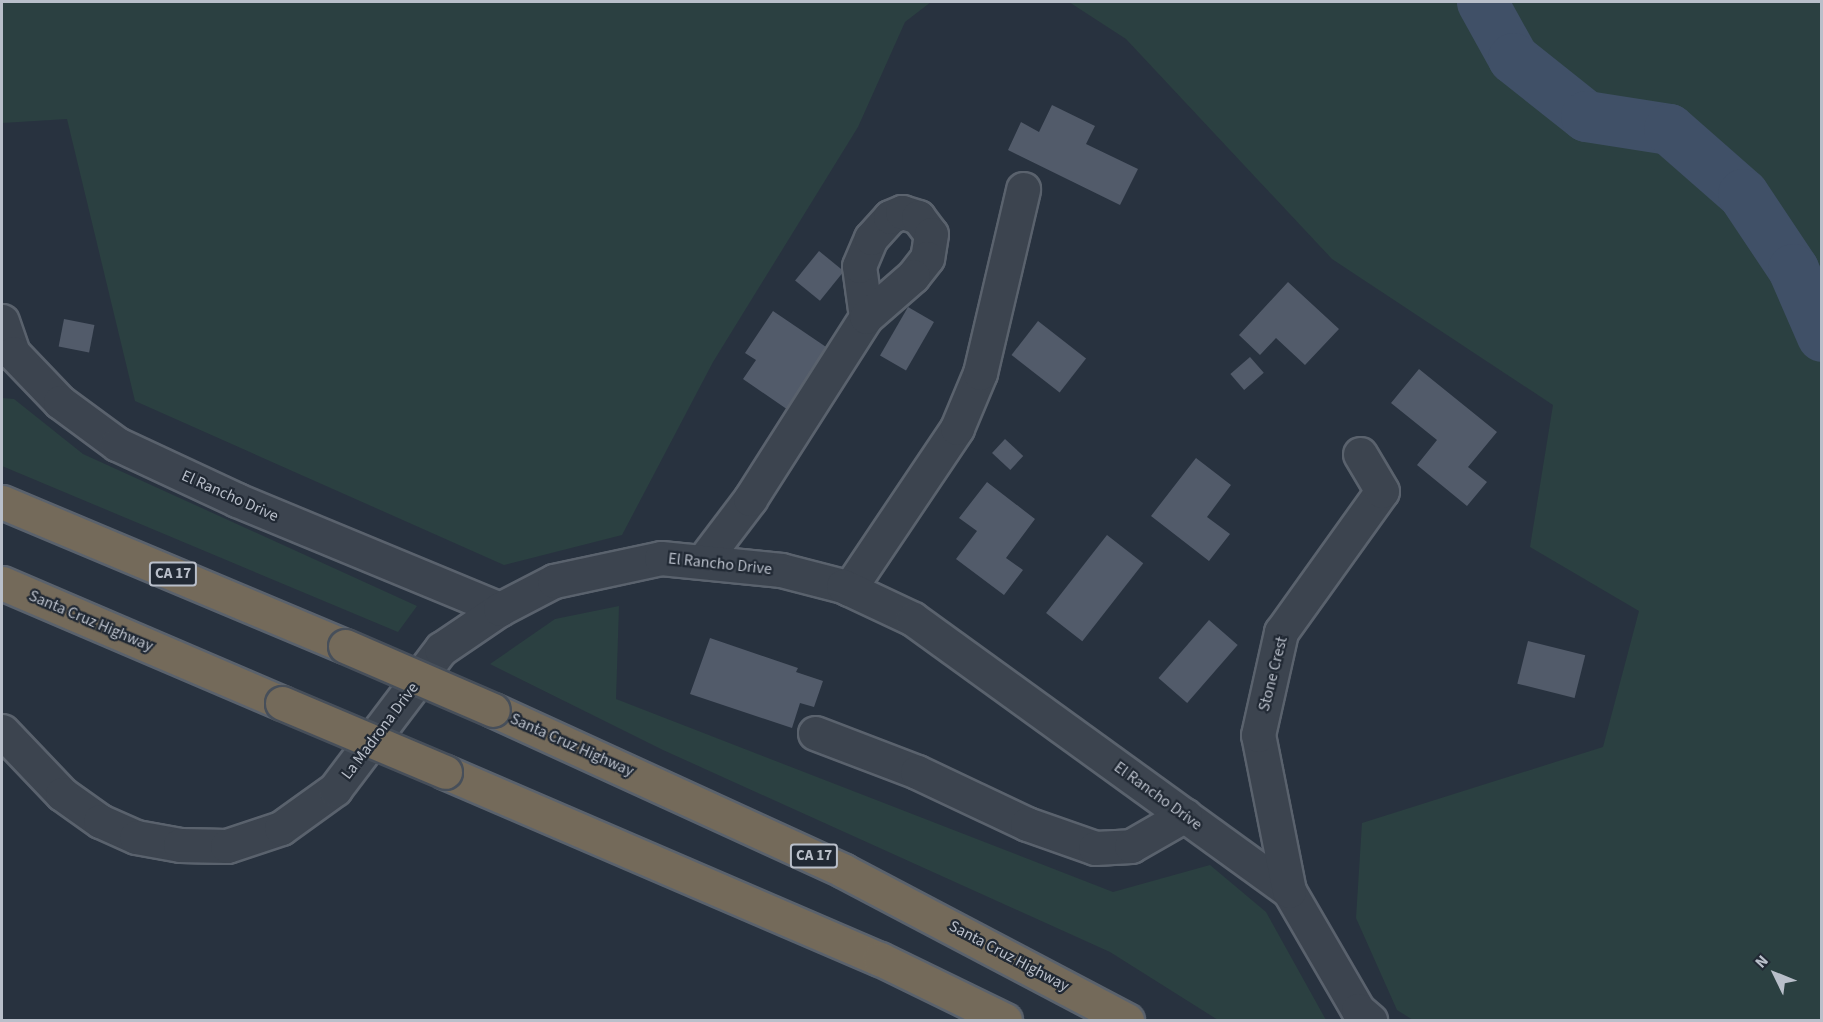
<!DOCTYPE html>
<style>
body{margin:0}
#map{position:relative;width:1823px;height:1022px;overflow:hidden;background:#28323f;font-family:"Source Sans 3",sans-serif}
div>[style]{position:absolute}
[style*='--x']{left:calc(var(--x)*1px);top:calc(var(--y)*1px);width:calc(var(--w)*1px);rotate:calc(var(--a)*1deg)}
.green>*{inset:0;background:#2b4041}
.river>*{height:51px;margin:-25.5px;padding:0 25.5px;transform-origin:25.5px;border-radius:25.5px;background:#405067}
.building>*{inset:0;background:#525b6a;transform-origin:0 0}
.roads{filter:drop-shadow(2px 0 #5a626d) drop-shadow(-2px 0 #5a626d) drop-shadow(0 2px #5a626d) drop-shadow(0 -2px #5a626d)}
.minor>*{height:33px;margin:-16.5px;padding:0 16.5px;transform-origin:16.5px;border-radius:16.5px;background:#3c444f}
.highway>*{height:33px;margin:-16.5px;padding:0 16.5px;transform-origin:16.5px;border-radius:16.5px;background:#746a5a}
.bridges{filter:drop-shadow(2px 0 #474f5a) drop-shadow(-2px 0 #474f5a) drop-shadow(0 2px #474f5a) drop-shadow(0 -2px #474f5a)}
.highway-bridge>*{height:33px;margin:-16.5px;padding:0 16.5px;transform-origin:16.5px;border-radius:16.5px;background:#746a5a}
span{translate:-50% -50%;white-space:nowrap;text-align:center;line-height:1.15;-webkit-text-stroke:4.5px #212934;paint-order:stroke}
.shield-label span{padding:2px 4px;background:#212934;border:2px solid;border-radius:4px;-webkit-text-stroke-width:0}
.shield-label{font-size:15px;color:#b9bfca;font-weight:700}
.street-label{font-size:16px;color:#b9bfca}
.frame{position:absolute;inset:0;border:3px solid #b9bfca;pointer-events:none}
.north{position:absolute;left:1745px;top:944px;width:60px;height:60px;-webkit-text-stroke:4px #212934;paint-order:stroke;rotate:313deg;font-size:16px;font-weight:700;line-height:24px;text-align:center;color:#b9bfca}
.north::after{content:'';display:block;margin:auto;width:21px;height:27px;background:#b9bfca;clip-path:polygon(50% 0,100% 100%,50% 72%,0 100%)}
</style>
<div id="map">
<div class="green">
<div style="clip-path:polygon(2px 2px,931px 2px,905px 22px,858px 127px,713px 362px,622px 535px,504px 565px,135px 401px,67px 119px,2px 123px)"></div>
<div style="clip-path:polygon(1069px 2px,1821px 2px,1821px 1020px,1413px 1020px,1397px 1010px,1356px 918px,1362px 823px,1603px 747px,1639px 611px,1530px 547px,1553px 405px,1332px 259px,1126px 39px)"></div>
<div style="clip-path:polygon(2px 398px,14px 399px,83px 454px,417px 606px,398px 632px,2px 466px)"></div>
<div style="clip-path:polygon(619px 606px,616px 699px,1113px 892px,1210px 865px,1266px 912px,1326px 1020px,1218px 1020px,1110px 952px,663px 750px,490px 664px,555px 619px)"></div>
</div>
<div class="river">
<div style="--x:1482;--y:2;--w:64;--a:61"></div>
<div style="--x:1513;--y:58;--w:93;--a:38.5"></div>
<div style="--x:1586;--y:116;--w:84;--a:8.9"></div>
<div style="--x:1669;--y:129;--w:98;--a:41.3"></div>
<div style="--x:1743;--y:194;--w:90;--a:56.3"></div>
<div style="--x:1793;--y:269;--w:73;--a:66.6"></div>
</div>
<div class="building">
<div style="clip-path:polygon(1052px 105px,1095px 126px,1086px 144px,1138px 169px,1120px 205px,1008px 150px,1021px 122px,1039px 132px)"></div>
<div style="left:819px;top:251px;width:32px;height:38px;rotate:39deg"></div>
<div style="clip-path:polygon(1288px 282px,1339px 329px,1305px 365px,1276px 338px,1260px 355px,1239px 335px)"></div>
<div style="left:908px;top:307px;width:30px;height:56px;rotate:30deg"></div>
<div style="clip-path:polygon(773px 311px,832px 351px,791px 412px,743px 379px,756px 360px,745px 353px)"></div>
<div style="left:64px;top:319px;width:31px;height:28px;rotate:11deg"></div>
<div style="left:1038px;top:321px;width:61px;height:43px;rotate:38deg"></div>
<div style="left:1250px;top:357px;width:21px;height:26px;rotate:49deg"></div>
<div style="clip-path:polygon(1419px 369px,1497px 432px,1468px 467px,1487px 482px,1467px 506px,1417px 465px,1437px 440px,1391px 403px)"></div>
<div style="left:1005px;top:439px;width:25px;height:19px;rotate:43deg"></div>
<div style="clip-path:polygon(1196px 458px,1231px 485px,1207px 517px,1230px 534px,1209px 561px,1151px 516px)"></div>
<div style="clip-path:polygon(987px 482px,1035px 519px,1006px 558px,1023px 570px,1004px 595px,956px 559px,977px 531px,959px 518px)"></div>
<div style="left:1107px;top:535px;width:46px;height:99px;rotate:38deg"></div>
<div style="left:1209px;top:620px;width:38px;height:77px;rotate:41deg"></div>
<div style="clip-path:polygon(710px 638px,798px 668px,796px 672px,823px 681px,814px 707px,800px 703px,792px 728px,690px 694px)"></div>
<div style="left:1528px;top:641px;width:59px;height:44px;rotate:14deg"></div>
</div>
<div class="roads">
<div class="minor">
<div style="--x:2;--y:321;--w:34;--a:71"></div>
<div style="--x:13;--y:353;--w:68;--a:46.2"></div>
<div style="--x:60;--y:402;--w:71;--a:36.4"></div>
<div style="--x:117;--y:444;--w:132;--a:25"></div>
<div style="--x:237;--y:500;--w:285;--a:22.5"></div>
<div style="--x:703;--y:561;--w:78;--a:-52.8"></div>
<div style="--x:750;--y:499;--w:216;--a:-57.5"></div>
<div style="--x:866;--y:317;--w:51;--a:-97.8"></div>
<div style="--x:859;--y:266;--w:30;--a:-67"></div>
<div style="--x:871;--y:238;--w:28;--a:-48"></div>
<div style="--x:890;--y:217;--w:13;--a:-23"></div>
<div style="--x:902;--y:212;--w:17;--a:17"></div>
<div style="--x:918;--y:217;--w:21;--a:53"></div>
<div style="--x:931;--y:234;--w:24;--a:99"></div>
<div style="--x:927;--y:258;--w:23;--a:128"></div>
<div style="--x:913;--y:276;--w:62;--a:138.9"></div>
<div style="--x:849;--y:589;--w:194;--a:-56.1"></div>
<div style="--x:957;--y:428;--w:60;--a:-67.3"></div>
<div style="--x:980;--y:373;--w:189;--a:-76.8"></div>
<div style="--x:2;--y:731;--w:87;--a:46.4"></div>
<div style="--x:62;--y:794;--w:47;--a:35.4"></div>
<div style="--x:100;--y:821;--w:39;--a:24"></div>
<div style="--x:136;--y:837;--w:45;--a:10.3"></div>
<div style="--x:180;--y:845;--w:47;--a:1.2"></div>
<div style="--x:227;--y:846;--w:57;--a:-18.4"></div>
<div style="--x:281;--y:828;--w:67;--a:-35.8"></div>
<div style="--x:335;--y:789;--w:176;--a:-52.9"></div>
<div style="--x:441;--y:649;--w:71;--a:-34.1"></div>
<div style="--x:500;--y:609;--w:61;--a:-27.4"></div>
<div style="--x:554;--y:581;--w:109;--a:-12.1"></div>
<div style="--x:661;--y:558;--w:121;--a:5.7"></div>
<div style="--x:781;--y:570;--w:64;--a:14.5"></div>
<div style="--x:843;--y:586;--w:77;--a:25.2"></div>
<div style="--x:913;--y:619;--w:464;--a:35.9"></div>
<div style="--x:1289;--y:891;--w:138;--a:59.9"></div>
<div style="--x:1358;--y:1010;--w:16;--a:40"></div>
<div style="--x:815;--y:733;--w:109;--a:20.9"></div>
<div style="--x:917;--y:772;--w:122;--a:25.3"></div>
<div style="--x:1027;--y:824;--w:72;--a:19.4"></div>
<div style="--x:1095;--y:848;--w:36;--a:-3"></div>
<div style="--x:1131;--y:846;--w:62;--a:-29.9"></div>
<div style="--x:1289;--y:891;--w:159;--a:-101.2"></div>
<div style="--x:1258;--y:735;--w:106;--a:-77.4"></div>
<div style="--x:1281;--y:632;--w:173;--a:-54.4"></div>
<div style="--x:1382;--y:491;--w:43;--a:-120.7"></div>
</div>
<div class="highway">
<div style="--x:2;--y:502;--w:372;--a:22.8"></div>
<div style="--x:2;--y:583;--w:305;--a:23.2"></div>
<div style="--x:493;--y:710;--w:386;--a:24.6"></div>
<div style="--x:844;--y:871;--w:320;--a:27.8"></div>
<div style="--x:445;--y:772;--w:473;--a:23.3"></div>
<div style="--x:880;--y:959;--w:139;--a:26"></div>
</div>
</div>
<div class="bridges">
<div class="highway-bridge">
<div style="--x:345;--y:646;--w:161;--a:23.4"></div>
<div style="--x:282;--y:703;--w:177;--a:22.9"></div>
</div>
</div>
<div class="shield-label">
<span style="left:173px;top:574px">CA 17</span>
<span style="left:814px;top:856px">CA 17</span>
</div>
<div class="street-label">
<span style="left:230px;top:496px;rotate:24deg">El Rancho Drive</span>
<span style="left:720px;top:564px;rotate:6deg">El Rancho Drive</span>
<span style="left:91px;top:621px;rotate:23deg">Santa Cruz Highway</span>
<span style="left:1273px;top:674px;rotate:-76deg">Stone Crest</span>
<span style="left:380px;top:731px;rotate:-53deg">La Madrona Drive</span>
<span style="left:572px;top:745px;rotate:24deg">Santa Cruz Highway</span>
<span style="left:1158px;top:796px;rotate:36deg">El Rancho Drive</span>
<span style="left:1009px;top:956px;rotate:28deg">Santa Cruz Highway</span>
</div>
<div class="frame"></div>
<div class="north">N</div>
</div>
